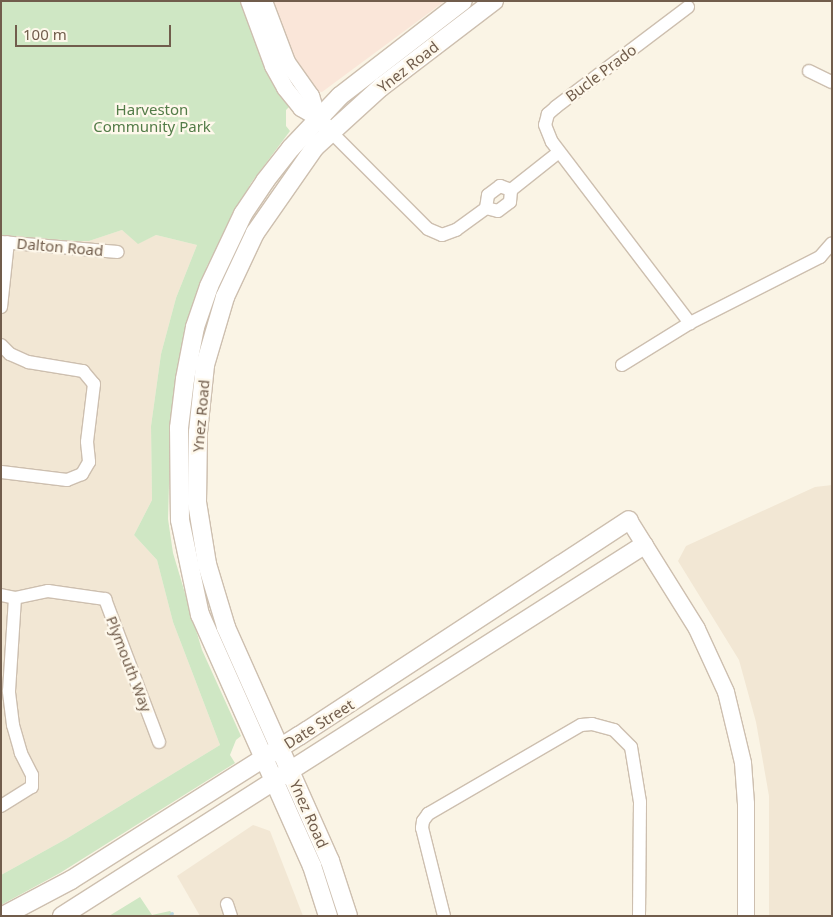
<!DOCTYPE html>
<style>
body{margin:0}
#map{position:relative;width:833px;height:917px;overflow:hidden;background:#faf4e5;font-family:"Noto Sans",sans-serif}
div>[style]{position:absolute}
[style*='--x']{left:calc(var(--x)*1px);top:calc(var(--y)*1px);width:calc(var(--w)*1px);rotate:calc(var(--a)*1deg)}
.residential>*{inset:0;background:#f2e7d4}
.commercial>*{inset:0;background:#fae6d9}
.green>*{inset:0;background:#cfe7c4}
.stream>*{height:3px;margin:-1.5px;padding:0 1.5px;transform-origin:1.5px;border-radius:1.5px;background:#bbd9e2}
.roads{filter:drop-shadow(1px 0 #cdbfaf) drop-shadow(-1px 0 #cdbfaf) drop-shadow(0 1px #cdbfaf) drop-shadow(0 -1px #cdbfaf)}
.minor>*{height:12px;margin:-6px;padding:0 6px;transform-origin:6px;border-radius:6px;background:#fff}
.tertiary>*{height:16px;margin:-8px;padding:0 8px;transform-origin:8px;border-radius:8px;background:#fff}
.secondary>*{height:18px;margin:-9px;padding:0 9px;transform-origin:9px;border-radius:9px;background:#fff}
span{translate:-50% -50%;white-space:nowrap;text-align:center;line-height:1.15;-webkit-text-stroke:4.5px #fef8eb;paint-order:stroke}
.street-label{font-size:15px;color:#715d4c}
.park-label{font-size:15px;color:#537c48}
.frame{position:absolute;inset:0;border:2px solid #715d4c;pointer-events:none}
.scale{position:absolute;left:15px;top:25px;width:156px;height:22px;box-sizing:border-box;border:2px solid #715d4c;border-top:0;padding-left:6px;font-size:15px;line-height:18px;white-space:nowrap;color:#715d4c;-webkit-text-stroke:4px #fef8eb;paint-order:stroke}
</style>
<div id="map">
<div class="residential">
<div style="clip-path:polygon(122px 230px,138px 243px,156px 235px,197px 245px,176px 298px,161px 354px,151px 426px,152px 500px,134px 535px,157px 560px,173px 622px,220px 745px,66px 839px,1px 875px,1px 235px,75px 241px,89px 241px)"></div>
<div style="clip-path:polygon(832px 485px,832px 916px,769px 916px,769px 796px,756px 722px,739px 660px,678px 561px,686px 546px,815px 487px)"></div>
<div style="clip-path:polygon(253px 825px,270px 831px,303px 916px,200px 916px,177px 876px)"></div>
</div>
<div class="commercial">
<div style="clip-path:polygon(269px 1px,445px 1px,322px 92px,315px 91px,299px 76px)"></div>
</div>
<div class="green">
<div style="clip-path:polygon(1px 1px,243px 1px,291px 105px,286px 110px,286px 126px,290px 131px,251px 183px,207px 266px,184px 339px,171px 416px,168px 519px,173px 553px,202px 650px,241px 736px,236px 740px,230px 755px,235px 763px,60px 873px,1px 905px,1px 875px,66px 839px,220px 745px,173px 622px,157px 560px,134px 535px,152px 500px,151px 426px,161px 354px,176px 298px,197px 245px,156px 235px,138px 244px,122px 230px,89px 241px,75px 241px,1px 235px)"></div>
<div style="clip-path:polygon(140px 897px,152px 915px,170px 911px,175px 916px,109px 916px)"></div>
</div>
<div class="stream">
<div style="--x:169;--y:916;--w:4;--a:-45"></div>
</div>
<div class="roads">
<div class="minor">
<div style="--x:688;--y:7;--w:166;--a:142.9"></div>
<div style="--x:556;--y:107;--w:11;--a:139"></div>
<div style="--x:548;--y:114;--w:11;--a:105"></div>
<div style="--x:545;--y:125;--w:18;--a:68"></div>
<div style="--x:552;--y:142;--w:228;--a:52.7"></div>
<div style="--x:809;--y:71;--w:25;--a:26"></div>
<div style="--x:331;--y:132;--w:137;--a:45"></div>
<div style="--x:428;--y:229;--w:15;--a:23"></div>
<div style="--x:442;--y:235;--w:15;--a:-20"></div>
<div style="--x:456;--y:230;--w:37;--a:-36"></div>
<div style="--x:486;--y:208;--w:13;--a:-81"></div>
<div style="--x:488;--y:195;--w:15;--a:-37"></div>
<div style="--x:500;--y:186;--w:12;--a:20"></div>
<div style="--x:511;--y:190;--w:61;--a:-38.4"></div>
<div style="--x:486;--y:208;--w:12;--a:14"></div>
<div style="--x:498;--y:211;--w:15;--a:-37"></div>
<div style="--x:510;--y:202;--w:12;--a:-85"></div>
<div style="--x:1;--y:242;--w:117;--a:4.9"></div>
<div style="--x:1;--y:307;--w:65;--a:-83.9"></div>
<div style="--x:1;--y:345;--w:13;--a:45"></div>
<div style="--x:10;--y:354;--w:20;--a:24"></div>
<div style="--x:28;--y:362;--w:56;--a:9.3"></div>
<div style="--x:83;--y:371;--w:17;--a:50"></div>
<div style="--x:94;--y:384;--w:58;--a:96.9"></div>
<div style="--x:87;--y:442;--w:20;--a:84"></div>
<div style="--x:89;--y:462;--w:14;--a:120"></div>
<div style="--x:82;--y:474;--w:16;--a:158"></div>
<div style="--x:67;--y:480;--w:66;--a:-173.1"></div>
<div style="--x:622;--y:365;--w:80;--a:-31.7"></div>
<div style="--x:690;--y:323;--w:146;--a:-26.9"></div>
<div style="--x:820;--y:257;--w:18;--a:-49"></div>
<div style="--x:1;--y:595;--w:14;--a:12"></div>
<div style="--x:15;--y:598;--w:34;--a:-12"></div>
<div style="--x:48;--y:591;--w:58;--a:8"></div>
<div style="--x:105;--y:599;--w:153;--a:69.3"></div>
<div style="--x:1;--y:806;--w:36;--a:-32"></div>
<div style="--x:32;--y:787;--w:12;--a:-90"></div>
<div style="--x:32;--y:775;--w:25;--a:-117"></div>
<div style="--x:21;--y:753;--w:29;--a:-106"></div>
<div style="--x:13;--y:725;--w:34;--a:-97"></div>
<div style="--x:9;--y:691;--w:93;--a:-86.3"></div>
<div style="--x:227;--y:904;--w:13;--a:72"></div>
<div style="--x:444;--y:916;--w:91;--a:-104"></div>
<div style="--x:422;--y:828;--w:7;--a:-82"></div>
<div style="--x:423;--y:821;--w:9;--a:-54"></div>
<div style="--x:428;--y:814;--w:177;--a:-30.2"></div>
<div style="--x:581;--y:725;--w:11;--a:-5"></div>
<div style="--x:592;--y:724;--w:23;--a:15"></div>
<div style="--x:614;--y:730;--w:24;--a:45"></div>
<div style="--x:631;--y:747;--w:56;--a:80.7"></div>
<div style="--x:640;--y:802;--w:114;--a:90.5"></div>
</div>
<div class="tertiary">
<div style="--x:249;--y:1;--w:69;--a:69.7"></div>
<div style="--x:273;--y:66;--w:25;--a:61"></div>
<div style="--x:285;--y:88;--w:26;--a:51"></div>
<div style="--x:301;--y:108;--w:20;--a:30"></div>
<div style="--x:318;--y:118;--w:19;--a:47"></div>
<div style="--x:264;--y:1;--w:65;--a:69.3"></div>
<div style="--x:287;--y:62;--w:42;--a:54.8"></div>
<div style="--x:311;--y:96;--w:23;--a:72"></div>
<div style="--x:629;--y:520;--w:128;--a:58"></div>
<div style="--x:697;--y:629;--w:69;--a:65.3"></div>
<div style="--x:726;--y:692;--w:73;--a:76.5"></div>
<div style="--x:743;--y:763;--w:41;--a:85.8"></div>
<div style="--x:746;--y:804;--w:112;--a:90"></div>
</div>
<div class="secondary">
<div style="--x:3;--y:916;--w:77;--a:-27.9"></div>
<div style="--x:71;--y:880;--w:270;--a:-32.3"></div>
<div style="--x:299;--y:736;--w:394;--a:-33.2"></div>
<div style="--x:62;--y:916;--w:690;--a:-32.52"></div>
<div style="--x:328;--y:916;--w:52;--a:-107.7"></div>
<div style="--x:312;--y:866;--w:275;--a:-114"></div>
<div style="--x:200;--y:615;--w:97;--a:-101.9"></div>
<div style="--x:180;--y:520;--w:92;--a:-90.6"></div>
<div style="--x:179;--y:428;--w:49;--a:-83"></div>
<div style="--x:185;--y:379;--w:53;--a:-79.1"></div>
<div style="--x:195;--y:327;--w:43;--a:-71.1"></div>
<div style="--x:209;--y:286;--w:80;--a:-64.7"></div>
<div style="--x:243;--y:214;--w:40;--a:-56"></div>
<div style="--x:265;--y:181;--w:42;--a:-51.8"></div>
<div style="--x:291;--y:148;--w:71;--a:-46.7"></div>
<div style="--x:340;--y:96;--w:155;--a:-37.7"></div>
<div style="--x:348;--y:916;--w:58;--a:-108.1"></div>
<div style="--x:330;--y:861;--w:256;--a:-114"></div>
<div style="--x:226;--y:627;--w:66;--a:-106.8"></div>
<div style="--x:207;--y:564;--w:63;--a:-99.2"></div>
<div style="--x:197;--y:502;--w:70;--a:-89.2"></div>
<div style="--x:198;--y:432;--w:67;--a:-84"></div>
<div style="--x:205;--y:365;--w:71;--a:-73.6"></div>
<div style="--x:225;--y:297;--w:71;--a:-64.9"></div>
<div style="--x:255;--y:233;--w:105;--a:-55.1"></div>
<div style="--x:315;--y:147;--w:89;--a:-42.3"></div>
<div style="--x:381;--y:87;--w:142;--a:-37.3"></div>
</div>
</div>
<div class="street-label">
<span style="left:408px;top:67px;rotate:-38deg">Ynez Road</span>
<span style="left:601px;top:73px;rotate:-37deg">Bucle Prado</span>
<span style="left:60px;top:247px;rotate:5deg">Dalton Road</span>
<span style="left:201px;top:416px;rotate:-85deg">Ynez Road</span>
<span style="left:129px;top:664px;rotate:69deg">Plymouth Way</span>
<span style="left:319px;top:724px;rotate:-32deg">Date Street</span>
<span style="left:309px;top:814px;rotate:66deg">Ynez Road</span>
</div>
<div class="park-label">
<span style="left:152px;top:118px">Harveston<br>Community Park</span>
</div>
<div class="frame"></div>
<div class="scale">100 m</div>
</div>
